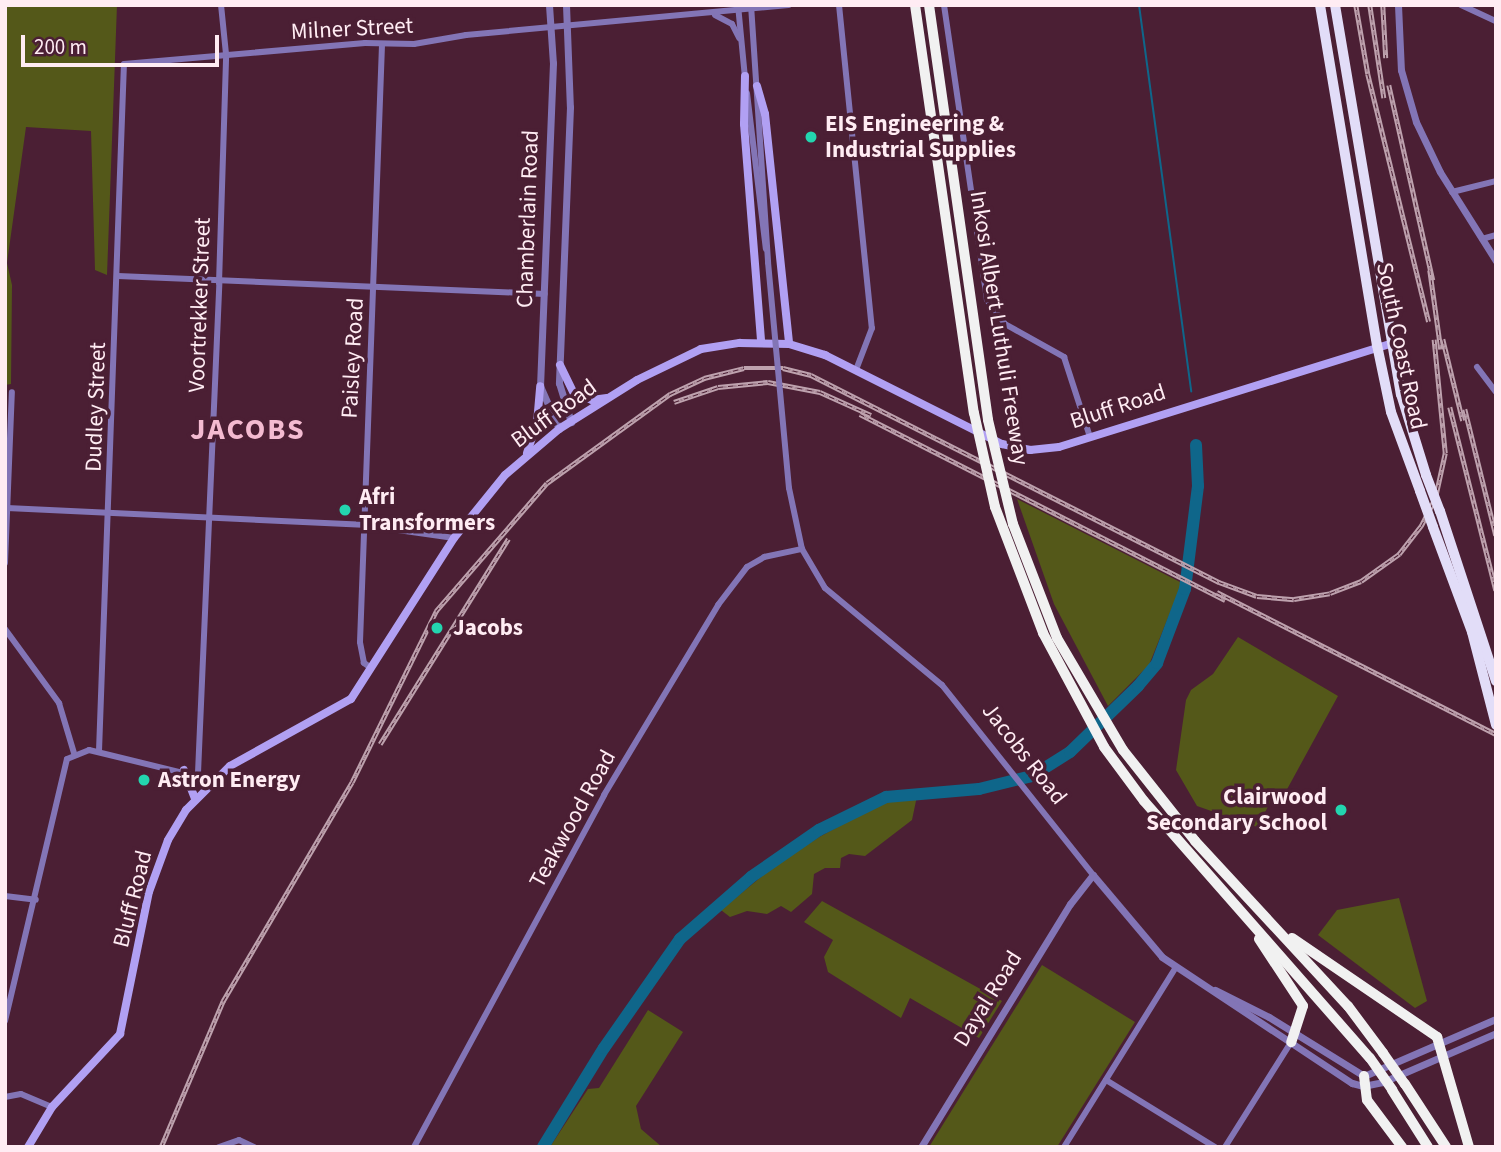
<!DOCTYPE html>
<style>
body{margin:0}
#map{position:relative;width:1501px;height:1152px;overflow:hidden;background:#4b1f34;font-family:"Source Sans 3",sans-serif}
div>[style]{position:absolute}
[style*='--x']{left:calc(var(--x)*1px);top:calc(var(--y)*1px);width:calc(var(--w)*1px);rotate:calc(var(--a)*1deg)}
.green>*{inset:0;background:#545819}
.stream>*{height:2px;margin:-1px;padding:0 1px;transform-origin:1px;border-radius:1px;background:#0f668a}
.river>*{height:12px;margin:-6px;padding:0 6px;transform-origin:6px;border-radius:6px;background:#0f668a}
.minor>*{height:6px;margin:-3px;padding:0 3px;transform-origin:3px;border-radius:3px;background:#8375b6}
.tertiary>*{height:7px;margin:-3.5px;padding:0 3.5px;transform-origin:3.5px;border-radius:3.5px;background:#8375b6}
.secondary>*{height:8px;margin:-4px;padding:0 4px;transform-origin:4px;border-radius:4px;background:#b1a0f3}
.trunk>*{height:10px;margin:-5px;padding:0 5px;transform-origin:5px;border-radius:5px;background:#e2ddf8}
.motorway>*{height:10px;margin:-5px;padding:0 5px;transform-origin:5px;border-radius:5px;background:#f1f1f1}
.rail>*{height:4.5px;margin-top:-2.25px;transform-origin:0;background:repeating-linear-gradient(90deg,#4b1f34 0 5px,#bea2ae 0 10px);box-sizing:border-box;border-block:2px solid #bea2ae}
.minor-bridge>*{height:6px;margin:-3px;padding:0 3px;transform-origin:3px;border-radius:3px;background:#8375b6}
.trunk-bridge>*{height:10px;margin:-5px;padding:0 5px;transform-origin:5px;border-radius:5px;background:#e2ddf8}
.motorway-bridge>*{height:10px;margin:-5px;padding:0 5px;transform-origin:5px;border-radius:5px;background:#f1f1f1}
.dots>*{width:19px;height:19px;translate:-50% -50%;box-sizing:border-box;border:4px solid #4b1f34;border-radius:50%}
span{translate:-50% -50%;white-space:nowrap;text-align:center;line-height:1.15;-webkit-text-stroke:7px #4b1f34;paint-order:stroke}
.street-label{font-size:23px;color:#ffecf3}
.poi-label{font-size:23px;color:#ffecf3;font-weight:700}
.left{translate:0 -50%;text-align:left}
.right{translate:-100% -50%;text-align:right}
.district-label{font-size:30px;color:#f4bbd1;font-weight:700;letter-spacing:2px}
.frame{position:absolute;inset:0;border:7px solid #ffecf3;pointer-events:none}
.scale{position:absolute;left:21px;top:35px;width:198px;height:32px;box-sizing:border-box;border:4px solid #ffecf3;border-top:0;padding-left:9px;font-size:21px;line-height:24px;white-space:nowrap;color:#ffecf3;-webkit-text-stroke:5px #4b1f34;paint-order:stroke}
</style>
<div id="map">
<div class="green">
<div style="clip-path:polygon(5px 5px,117px 5px,107px 275px,95px 270px,91px 131px,26px 127px,7px 263px,12px 285px,11px 384px,5px 385px)"></div>
<div style="clip-path:polygon(1017px 499px,1182px 583px,1149px 665px,1108px 706px,1054px 604px)"></div>
<div style="clip-path:polygon(1238px 637px,1338px 696px,1285px 793px,1276px 792px,1257px 827px,1197px 806px,1176px 770px,1186px 700px,1191px 690px,1213px 674px)"></div>
<div style="clip-path:polygon(917px 796px,912px 820px,865px 856px,849px 854px,841px 858px,840px 868px,825px 868px,814px 874px,812px 894px,791px 912px,781px 906px,767px 914px,747px 911px,730px 917px,721px 910px,779px 862px,821px 836px,880px 804px)"></div>
<div style="clip-path:polygon(1399px 898px,1427px 1001px,1415px 1008px,1318px 935px,1337px 910px)"></div>
<div style="clip-path:polygon(822px 901px,1002px 1001px,979px 1038px,910px 998px,901px 1018px,828px 972px,824px 957px,833px 940px,804px 922px)"></div>
<div style="clip-path:polygon(1042px 965px,1135px 1022px,1057px 1147px,929px 1147px)"></div>
<div style="clip-path:polygon(648px 1010px,683px 1032px,636px 1106px,641px 1129px,662px 1147px,550px 1147px,588px 1089px,599px 1088px)"></div>
</div>
<div class="stream">
<div style="--x:1139;--y:5;--w:390;--a:82.3"></div>
</div>
<div class="river">
<div style="--x:543;--y:1147;--w:116;--a:-58.4"></div>
<div style="--x:604;--y:1048;--w:133;--a:-55.1"></div>
<div style="--x:680;--y:939;--w:94;--a:-41.1"></div>
<div style="--x:751;--y:877;--w:83;--a:-34.7"></div>
<div style="--x:819;--y:830;--w:75;--a:-26.2"></div>
<div style="--x:886;--y:797;--w:93;--a:-4.9"></div>
<div style="--x:979;--y:789;--w:55;--a:-13.8"></div>
<div style="--x:1032;--y:776;--w:45;--a:-32.3"></div>
<div style="--x:1070;--y:752;--w:95;--a:-44.1"></div>
<div style="--x:1138;--y:686;--w:30;--a:-50"></div>
<div style="--x:1157;--y:663;--w:79;--a:-69.3"></div>
<div style="--x:1185;--y:589;--w:104;--a:-82.8"></div>
<div style="--x:1198;--y:486;--w:41;--a:-92.8"></div>
</div>
<div class="minor">
<div style="--x:738;--y:5;--w:73;--a:84.5"></div>
<div style="--x:751;--y:5;--w:258;--a:86.2"></div>
<div style="--x:839;--y:5;--w:325;--a:84.2"></div>
<div style="--x:872;--y:328;--w:45;--a:110.9"></div>
<div style="--x:944;--y:5;--w:298;--a:81.7"></div>
<div style="--x:987;--y:300;--w:30;--a:53"></div>
<div style="--x:1005;--y:324;--w:68;--a:29.2"></div>
<div style="--x:1064;--y:357;--w:84;--a:72"></div>
<div style="--x:1461;--y:5;--w:38;--a:25"></div>
<div style="--x:715;--y:15;--w:19;--a:28"></div>
<div style="--x:732;--y:24;--w:16;--a:63"></div>
<div style="--x:747;--y:93;--w:157;--a:83.1"></div>
<div style="--x:1452;--y:192;--w:45;--a:-14"></div>
<div style="--x:1482;--y:239;--w:15;--a:-16"></div>
<div style="--x:118;--y:276;--w:427;--a:2.4"></div>
<div style="--x:1477;--y:367;--w:31;--a:53"></div>
<div style="--x:789;--y:488;--w:62;--a:78"></div>
<div style="--x:802;--y:549;--w:45;--a:59.5"></div>
<div style="--x:825;--y:588;--w:152;--a:39.7"></div>
<div style="--x:942;--y:685;--w:243;--a:51.5"></div>
<div style="--x:7;--y:508;--w:356;--a:2.7"></div>
<div style="--x:363;--y:525;--w:92;--a:8.1"></div>
<div style="--x:5;--y:563;--w:171;--a:-87.7"></div>
<div style="--x:5;--y:629;--w:92;--a:53.9"></div>
<div style="--x:59;--y:703;--w:52;--a:73.3"></div>
<div style="--x:371;--y:668;--w:9;--a:-144"></div>
<div style="--x:364;--y:663;--w:21;--a:-101"></div>
<div style="--x:360;--y:642;--w:596;--a:-87.89"></div>
<div style="--x:99;--y:751;--w:687;--a:-87.92"></div>
<div style="--x:124;--y:64;--w:242;--a:-5"></div>
<div style="--x:365;--y:43;--w:49;--a:1.2"></div>
<div style="--x:414;--y:44;--w:53;--a:-9.8"></div>
<div style="--x:466;--y:35;--w:324;--a:-5.3"></div>
<div style="--x:198;--y:773;--w:490;--a:-87.5"></div>
<div style="--x:219;--y:283;--w:229;--a:-88.2"></div>
<div style="--x:226;--y:54;--w:49;--a:-95.8"></div>
<div style="--x:5;--y:896;--w:31;--a:7"></div>
<div style="--x:5;--y:1021;--w:269;--a:-76.7"></div>
<div style="--x:67;--y:759;--w:24;--a:-22"></div>
<div style="--x:89;--y:750;--w:127;--a:13.7"></div>
<div style="--x:1106;--y:1080;--w:128;--a:31.6"></div>
<div style="--x:5;--y:1097;--w:16;--a:-11"></div>
<div style="--x:21;--y:1094;--w:34;--a:23"></div>
<div style="--x:219;--y:1147;--w:21;--a:-19"></div>
<div style="--x:239;--y:1140;--w:17;--a:25"></div>
<div style="--x:414;--y:1147;--w:400;--a:-61.6"></div>
<div style="--x:604;--y:795;--w:222;--a:-59"></div>
<div style="--x:718;--y:605;--w:48;--a:-52.7"></div>
<div style="--x:747;--y:567;--w:20;--a:-30"></div>
<div style="--x:764;--y:557;--w:39;--a:-12"></div>
<div style="--x:1064;--y:1147;--w:212;--a:-58.1"></div>
<div style="--x:1225;--y:1147;--w:124;--a:-57.8"></div>
</div>
<div class="tertiary">
<div style="--x:549;--y:5;--w:58;--a:86.1"></div>
<div style="--x:553;--y:63;--w:323;--a:92.3"></div>
<div style="--x:540;--y:386;--w:47;--a:66.2"></div>
<div style="--x:566;--y:5;--w:102;--a:87.8"></div>
<div style="--x:570;--y:107;--w:276;--a:92.3"></div>
<div style="--x:559;--y:383;--w:41;--a:72.9"></div>
<div style="--x:1398;--y:5;--w:65;--a:87.4"></div>
<div style="--x:1401;--y:70;--w:54;--a:73.9"></div>
<div style="--x:1416;--y:122;--w:55;--a:64.4"></div>
<div style="--x:1440;--y:172;--w:105;--a:57.8"></div>
<div style="--x:1215;--y:990;--w:60;--a:26.6"></div>
<div style="--x:1269;--y:1017;--w:112;--a:31.8"></div>
<div style="--x:1364;--y:1076;--w:144;--a:-23.4"></div>
<div style="--x:921;--y:1147;--w:285;--a:-58.5"></div>
<div style="--x:1070;--y:904;--w:37;--a:-52"></div>
<div style="--x:1093;--y:875;--w:107;--a:49.9"></div>
<div style="--x:1162;--y:957;--w:228;--a:33.6"></div>
<div style="--x:1352;--y:1083;--w:11;--a:15"></div>
<div style="--x:1363;--y:1086;--w:20;--a:-11"></div>
<div style="--x:1383;--y:1082;--w:123;--a:-23.4"></div>
</div>
<div class="secondary">
<div style="--x:745;--y:76;--w:48;--a:91.2"></div>
<div style="--x:744;--y:124;--w:219;--a:85.5"></div>
<div style="--x:757;--y:86;--w:29;--a:74"></div>
<div style="--x:765;--y:114;--w:231;--a:84"></div>
<div style="--x:560;--y:365;--w:32;--a:64"></div>
<div style="--x:574;--y:394;--w:19;--a:18"></div>
<div style="--x:592;--y:400;--w:15;--a:-8"></div>
<div style="--x:527;--y:453;--w:32;--a:-72"></div>
<div style="--x:537;--y:423;--w:37;--a:-85"></div>
<div style="--x:184;--y:770;--w:30;--a:69"></div>
<div style="--x:28;--y:1147;--w:47;--a:-59"></div>
<div style="--x:52;--y:1107;--w:100;--a:-47"></div>
<div style="--x:120;--y:1034;--w:145;--a:-78.5"></div>
<div style="--x:149;--y:892;--w:55;--a:-69.9"></div>
<div style="--x:168;--y:840;--w:35;--a:-59"></div>
<div style="--x:186;--y:810;--w:62;--a:-45"></div>
<div style="--x:230;--y:766;--w:138;--a:-29"></div>
<div style="--x:351;--y:699;--w:191;--a:-57.4"></div>
<div style="--x:454;--y:538;--w:81;--a:-51"></div>
<div style="--x:505;--y:475;--w:71;--a:-40.4"></div>
<div style="--x:559;--y:429;--w:92;--a:-32.1"></div>
<div style="--x:637;--y:380;--w:71;--a:-25.8"></div>
<div style="--x:701;--y:349;--w:39;--a:-9"></div>
<div style="--x:740;--y:343;--w:49;--a:1.2"></div>
<div style="--x:789;--y:344;--w:38;--a:17"></div>
<div style="--x:825;--y:355;--w:198;--a:26.7"></div>
<div style="--x:1002;--y:444;--w:29;--a:12"></div>
<div style="--x:1030;--y:450;--w:29;--a:-6"></div>
<div style="--x:1059;--y:447;--w:349;--a:-17.3"></div>
</div>
<div class="trunk">
<div style="--x:1320;--y:5;--w:345;--a:80.5"></div>
<div style="--x:1377;--y:345;--w:68;--a:78.2"></div>
<div style="--x:1391;--y:412;--w:84;--a:69.8"></div>
<div style="--x:1335;--y:5;--w:395;--a:80.4"></div>
<div style="--x:1401;--y:394;--w:85;--a:72.8"></div>
<div style="--x:1440;--y:511;--w:179;--a:71.8"></div>
<div style="--x:1433;--y:527;--w:112;--a:69.6"></div>
<div style="--x:1472;--y:632;--w:96;--a:75.5"></div>
</div>
<div class="motorway">
<div style="--x:915;--y:5;--w:412;--a:81.8"></div>
<div style="--x:929;--y:5;--w:419;--a:81.9"></div>
<div style="--x:995;--y:507;--w:135;--a:69.1"></div>
<div style="--x:1043;--y:633;--w:129;--a:61.8"></div>
<div style="--x:1104;--y:747;--w:67;--a:53.5"></div>
<div style="--x:1144;--y:801;--w:342;--a:48.7"></div>
<div style="--x:1013;--y:524;--w:122;--a:68.9"></div>
<div style="--x:1057;--y:638;--w:130;--a:59.5"></div>
<div style="--x:1123;--y:750;--w:116;--a:51.6"></div>
<div style="--x:1195;--y:841;--w:225;--a:47.2"></div>
<div style="--x:1348;--y:1006;--w:59;--a:53.3"></div>
<div style="--x:1292;--y:938;--w:176;--a:34.3"></div>
<div style="--x:1437;--y:1037;--w:115;--a:73.8"></div>
<div style="--x:1259;--y:939;--w:80;--a:56.7"></div>
<div style="--x:1303;--y:1006;--w:38;--a:108"></div>
<div style="--x:1364;--y:1076;--w:24;--a:83"></div>
<div style="--x:1367;--y:1100;--w:59;--a:53.3"></div>
<div style="--x:1405;--y:1084;--w:75;--a:56.9"></div>
<div style="--x:1392;--y:1090;--w:67;--a:57.7"></div>
</div>
<div class="rail">
<div style="--x:1356;--y:5;--w:70;--a:80.1"></div>
<div style="--x:1368;--y:74;--w:255;--a:76.2"></div>
<div style="--x:1370;--y:5;--w:94;--a:81.4"></div>
<div style="--x:1383;--y:5;--w:53;--a:86.8"></div>
<div style="--x:1389;--y:85;--w:200;--a:77.3"></div>
<div style="--x:1430;--y:270;--w:80;--a:82.1"></div>
<div style="--x:1443;--y:339;--w:84;--a:76.3"></div>
<div style="--x:674;--y:402;--w:46;--a:-18.8"></div>
<div style="--x:718;--y:387;--w:50;--a:-5.7"></div>
<div style="--x:768;--y:382;--w:53;--a:10.9"></div>
<div style="--x:820;--y:392;--w:56;--a:24.3"></div>
<div style="--x:1450;--y:407;--w:189;--a:75.9"></div>
<div style="--x:1465;--y:409;--w:130;--a:76.2"></div>
<div style="--x:860;--y:414;--w:410;--a:27"></div>
<div style="--x:1217;--y:592;--w:313;--a:27"></div>
<div style="--x:380;--y:744;--w:242;--a:-58"></div>
<div style="--x:161;--y:1147;--w:159;--a:-67"></div>
<div style="--x:223;--y:1001;--w:254;--a:-59.5"></div>
<div style="--x:352;--y:782;--w:191;--a:-63.8"></div>
<div style="--x:436;--y:611;--w:169;--a:-49.1"></div>
<div style="--x:547;--y:483;--w:152;--a:-35.9"></div>
<div style="--x:670;--y:394;--w:38;--a:-25"></div>
<div style="--x:704;--y:378;--w:41;--a:-14"></div>
<div style="--x:744;--y:368;--w:39;--a:0"></div>
<div style="--x:783;--y:368;--w:29;--a:14"></div>
<div style="--x:811;--y:375;--w:458;--a:26.9"></div>
<div style="--x:1219;--y:582;--w:40;--a:20.2"></div>
<div style="--x:1257;--y:596;--w:37;--a:5"></div>
<div style="--x:1294;--y:599;--w:36;--a:-9"></div>
<div style="--x:1330;--y:593;--w:33;--a:-21"></div>
<div style="--x:1361;--y:581;--w:47;--a:-35.4"></div>
<div style="--x:1399;--y:554;--w:36;--a:-52"></div>
<div style="--x:1421;--y:526;--w:30;--a:-63"></div>
<div style="--x:1435;--y:499;--w:47;--a:-77.7"></div>
<div style="--x:1445;--y:453;--w:114;--a:-95.6"></div>
</div>
<div class="minor-bridge">
<div style="--x:768;--y:262;--w:227;--a:84.7"></div>
</div>
<div class="trunk-bridge">
<div style="--x:1426;--y:475;--w:39;--a:69"></div>
<div style="--x:1420;--y:491;--w:38;--a:70"></div>
</div>
<div class="motorway-bridge">
<div style="--x:974;--y:413;--w:96;--a:77.4"></div>
<div style="--x:988;--y:420;--w:107;--a:76.5"></div>
<div style="--x:1383;--y:1053;--w:38;--a:55"></div>
<div style="--x:1370;--y:1058;--w:39;--a:55"></div>
</div>
<div class="dots">
<div style="left:811px;top:137px;background:#23d5af"></div>
<div style="left:345px;top:510px;background:#23d5af"></div>
<div style="left:437px;top:628px;background:#23d5af"></div>
<div style="left:144px;top:780px;background:#23d5af"></div>
<div style="left:1341px;top:810px;background:#23d5af"></div>
</div>
<div class="street-label">
<span style="left:352px;top:29px;rotate:-3deg">Milner Street</span>
<span style="left:528px;top:219px;rotate:-88deg">Chamberlain Road</span>
<span style="left:200px;top:305px;rotate:-88deg">Voortrekker Street</span>
<span style="left:999px;top:328px;rotate:81deg">Inkosi Albert Luthuli Freeway</span>
<span style="left:1401px;top:346px;rotate:78deg">South Coast Road</span>
<span style="left:353px;top:358px;rotate:-87deg">Paisley Road</span>
<span style="left:96px;top:407px;rotate:-88deg">Dudley Street</span>
<span style="left:1118px;top:407px;rotate:-18deg">Bluff Road</span>
<span style="left:554px;top:414px;rotate:-36deg">Bluff Road</span>
<span style="left:1024px;top:754px;rotate:52deg">Jacobs Road</span>
<span style="left:573px;top:819px;rotate:-61deg">Teakwood Road</span>
<span style="left:133px;top:899px;rotate:-76deg">Bluff Road</span>
<span style="left:988px;top:999px;rotate:-58deg">Dayal Road</span>
</div>
<div class="poi-label">
<span class="left" style="left:825px;top:137px">EIS Engineering &amp;<br>Industrial Supplies</span>
<span class="left" style="left:359px;top:510px">Afri<br>Transformers</span>
<span class="left" style="left:453px;top:628px">Jacobs</span>
<span class="left" style="left:158px;top:780px">Astron Energy</span>
<span class="right" style="left:1327px;top:810px">Clairwood<br>Secondary School</span>
</div>
<div class="district-label">
<span style="left:248px;top:430px">JACOBS</span>
</div>
<div class="frame"></div>
<div class="scale">200 m</div>
</div>
